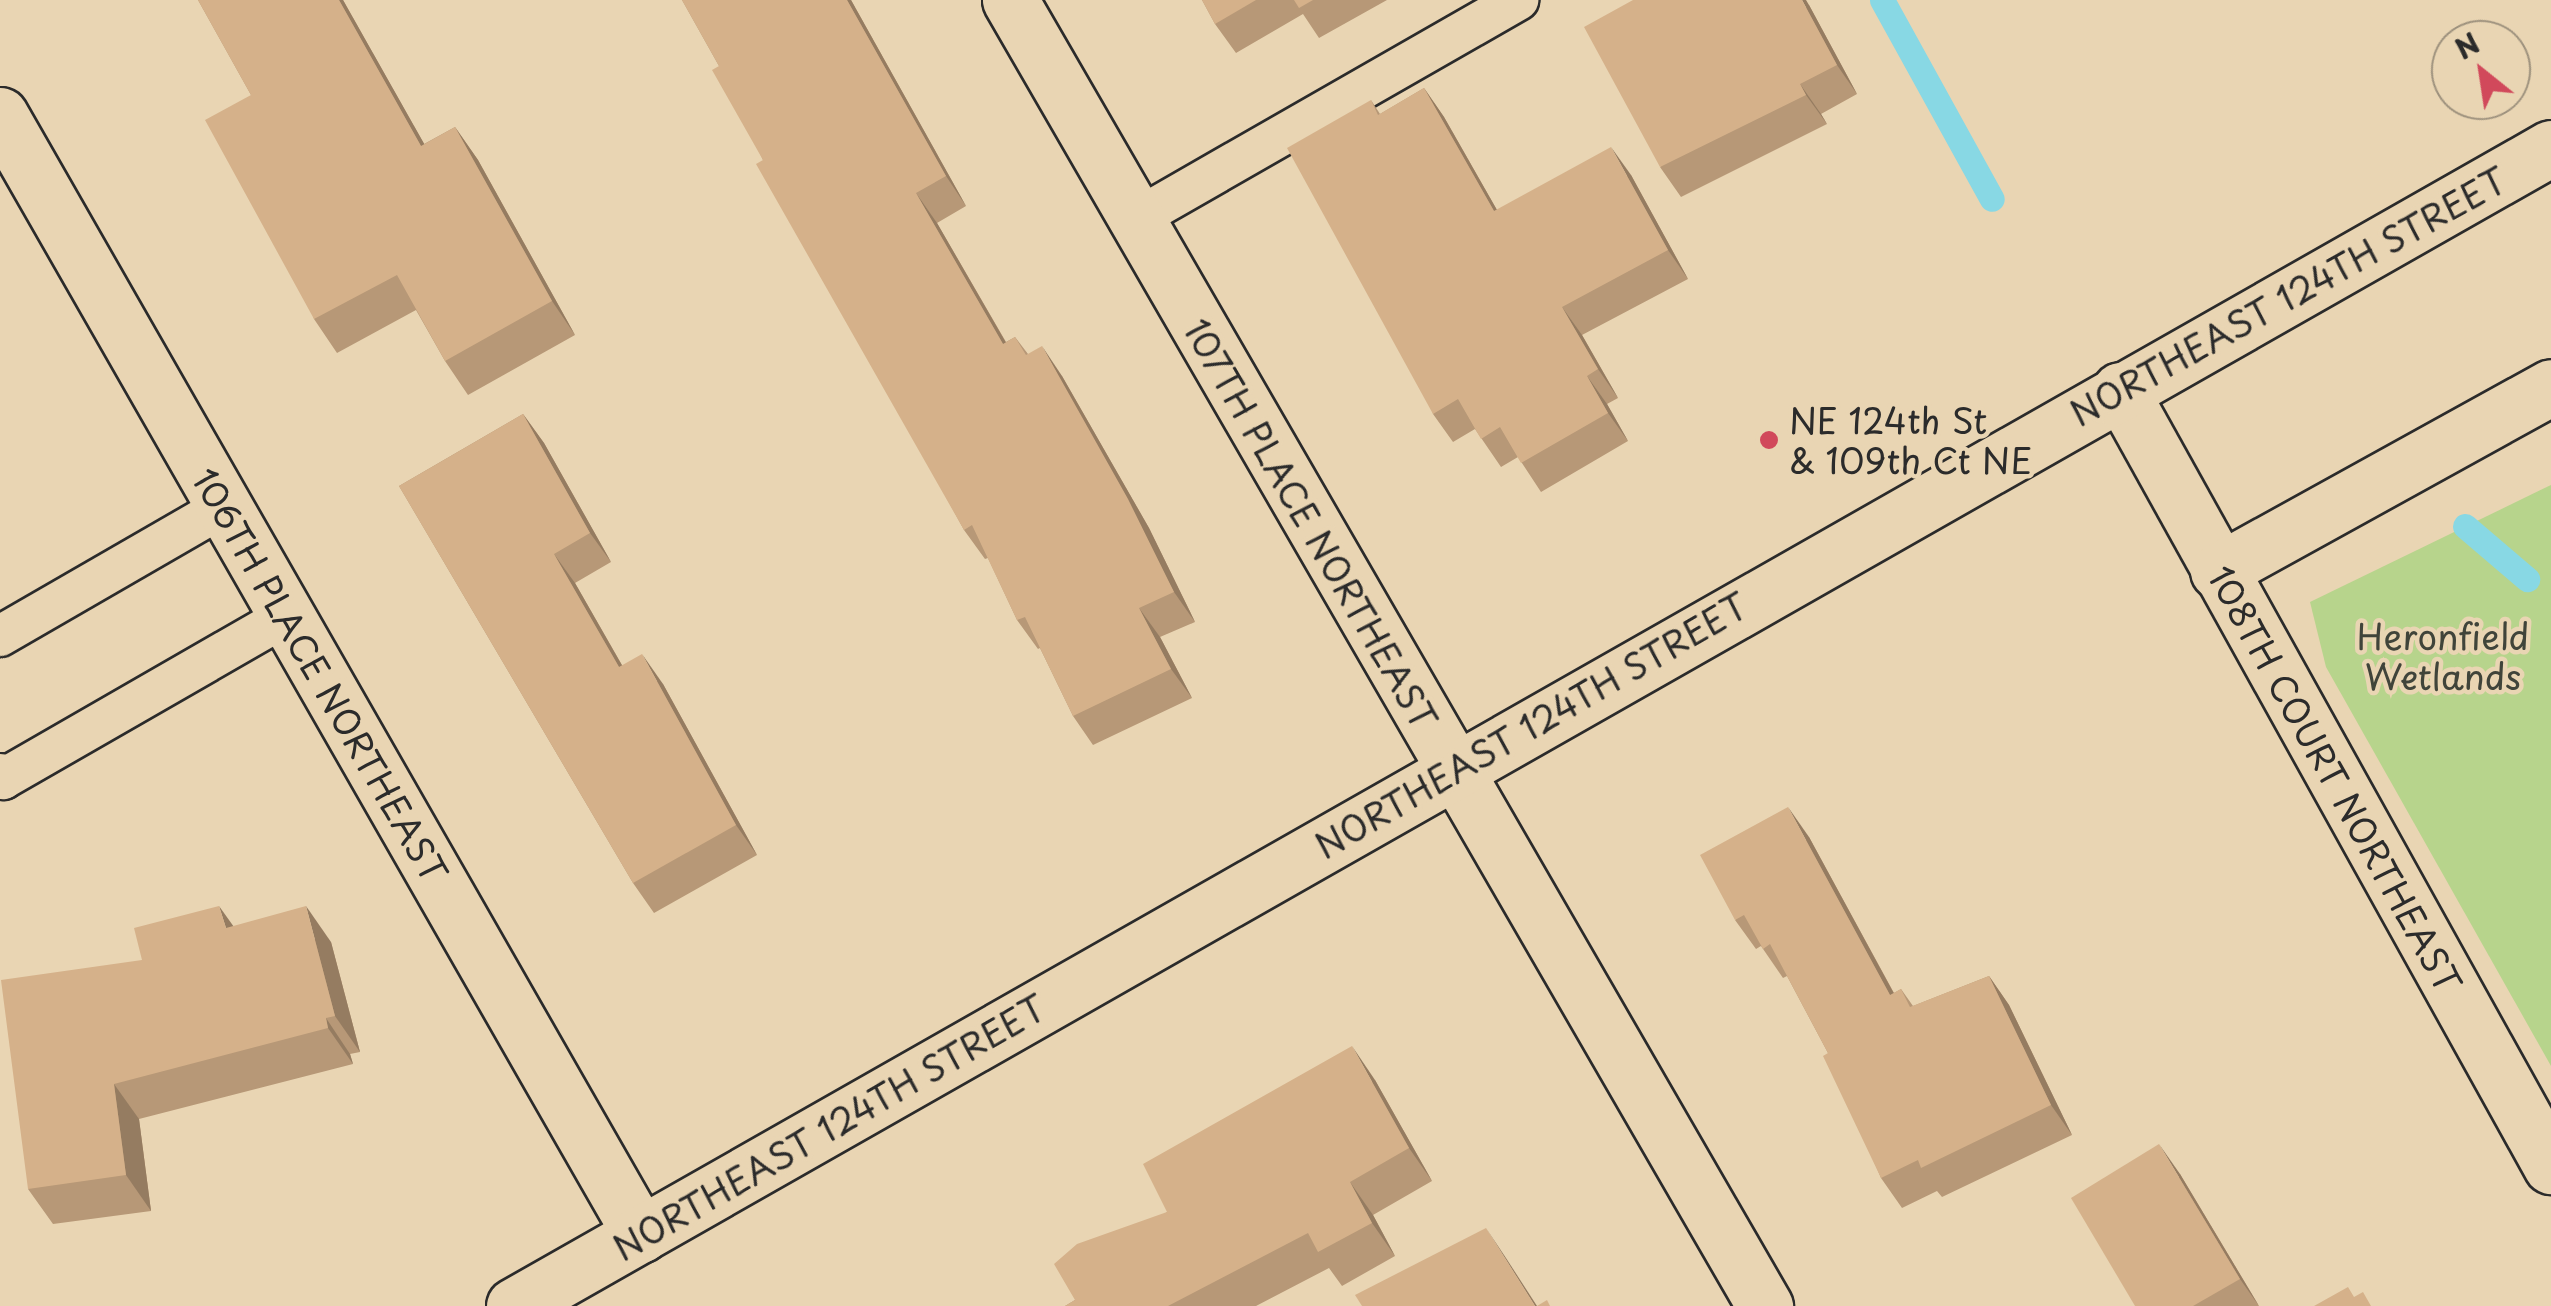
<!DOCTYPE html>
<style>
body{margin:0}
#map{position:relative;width:2551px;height:1306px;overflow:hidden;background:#e9d5b3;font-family:"Playpen Sans",sans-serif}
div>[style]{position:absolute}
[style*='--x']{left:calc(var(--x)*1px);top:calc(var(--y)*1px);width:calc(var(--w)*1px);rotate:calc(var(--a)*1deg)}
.green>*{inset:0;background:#b7d48c}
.stream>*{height:25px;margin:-12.5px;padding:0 12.5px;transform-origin:12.5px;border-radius:12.5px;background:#88d8e4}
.roads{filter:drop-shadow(2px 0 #2b2b2b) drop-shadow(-2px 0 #2b2b2b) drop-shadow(0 2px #2b2b2b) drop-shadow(0 -2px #2b2b2b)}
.service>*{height:40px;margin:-20px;padding:0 20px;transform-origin:20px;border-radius:20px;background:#e9d5b3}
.minor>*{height:55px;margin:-27.5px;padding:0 27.5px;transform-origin:27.5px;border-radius:27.5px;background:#e9d5b3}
.secondary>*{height:55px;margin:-27.5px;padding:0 27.5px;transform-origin:27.5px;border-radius:27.5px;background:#e9d5b3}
.wall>*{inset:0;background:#b79877}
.shaded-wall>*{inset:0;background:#957c61}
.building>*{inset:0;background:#d5b18a}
.dots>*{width:28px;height:28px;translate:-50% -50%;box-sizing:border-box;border:5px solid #e9d5b3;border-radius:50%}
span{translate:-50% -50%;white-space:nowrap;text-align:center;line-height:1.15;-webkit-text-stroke:9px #e9d5b3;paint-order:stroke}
.street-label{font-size:35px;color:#2b2b2b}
.poi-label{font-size:35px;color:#2b2b2b}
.left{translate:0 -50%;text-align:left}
.park-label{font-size:35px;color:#40443a}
.north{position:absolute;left:2431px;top:20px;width:100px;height:100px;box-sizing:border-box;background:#e9d5b3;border:2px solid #9d917d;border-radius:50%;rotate:330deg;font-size:28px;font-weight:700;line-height:40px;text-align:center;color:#2b2b2b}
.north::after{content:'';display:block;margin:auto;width:35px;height:45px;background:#d1495b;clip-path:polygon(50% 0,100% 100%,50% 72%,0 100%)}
</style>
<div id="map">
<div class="green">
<div style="clip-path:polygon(2551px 485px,2551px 1066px,2326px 667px,2310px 602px)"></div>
</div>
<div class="stream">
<div style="--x:1882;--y:0;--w:227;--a:61.1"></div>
<div style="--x:2465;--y:526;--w:82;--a:40.5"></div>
</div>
<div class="roads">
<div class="service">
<div style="--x:1134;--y:220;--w:443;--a:-29.8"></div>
<div style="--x:0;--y:636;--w:258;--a:-30"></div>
<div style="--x:0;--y:774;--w:6;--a:59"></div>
<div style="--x:3;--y:779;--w:327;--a:-29.9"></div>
</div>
<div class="minor">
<div style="--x:1010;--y:0;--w:1509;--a:59.97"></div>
<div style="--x:0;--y:115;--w:1290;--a:60.22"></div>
<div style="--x:2120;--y:390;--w:888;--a:60.95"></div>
<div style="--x:2218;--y:571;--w:380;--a:-28.9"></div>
</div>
<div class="secondary">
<div style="--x:514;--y:1306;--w:2343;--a:-29.62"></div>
</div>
</div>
<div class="wall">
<div style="clip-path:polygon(198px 0,343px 0,424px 144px,455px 127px,478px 160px,575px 335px,468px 395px,445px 361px,416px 310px,337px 353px,314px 319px,251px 95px)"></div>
<div style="clip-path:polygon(682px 0,851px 0,966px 206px,937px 223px,1006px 342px,1015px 337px,1028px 354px,1062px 376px,1149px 528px,1195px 622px,1160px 637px,1192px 698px,1093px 745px,1073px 716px,1040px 648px,1038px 649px,1017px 620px,988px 558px,985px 559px,964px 530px,763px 160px,719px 66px)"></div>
<div style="clip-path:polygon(1202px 0,1387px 0,1319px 38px,1303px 14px,1236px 53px,1215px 24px)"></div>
<div style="clip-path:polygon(1809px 5px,1857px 94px,1821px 114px,1827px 124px,1681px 197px,1660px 167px)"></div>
<div style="clip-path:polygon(1424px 88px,1444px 117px,1497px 210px,1631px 175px,1688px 279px,1582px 335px,1618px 398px,1607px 404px,1628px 441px,1541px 492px,1518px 457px,1501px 467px,1475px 429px,1453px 442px,1433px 414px,1371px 100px,1380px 114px)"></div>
<div style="clip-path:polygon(523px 414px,544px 443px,611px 562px,575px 583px,622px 665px,663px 684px,757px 855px,654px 913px,633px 883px,399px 486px)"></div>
<div style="clip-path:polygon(1809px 837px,1894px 993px,1901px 989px,1913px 1006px,1989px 976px,2009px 1005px,2072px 1135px,1942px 1197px,1937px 1191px,1902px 1208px,1881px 1178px,1828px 1053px,1787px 976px,1783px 978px,1761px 946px,1756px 949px,1735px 920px)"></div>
<div style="clip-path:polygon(233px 926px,331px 942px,360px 1052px,350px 1054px,353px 1064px,139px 1119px,151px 1211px,53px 1224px,28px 1189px,142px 960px)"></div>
<div style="clip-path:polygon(1375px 1080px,1432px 1181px,1373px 1215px,1395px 1256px,1342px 1286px,1329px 1268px,1256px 1306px,1065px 1306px,1075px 1300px,1167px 1212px)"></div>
<div style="clip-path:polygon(2180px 1174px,2259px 1306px,2135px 1306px)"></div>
</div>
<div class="shaded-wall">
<div style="clip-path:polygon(339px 0,343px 0,444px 179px,421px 146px)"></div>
<div style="clip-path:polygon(847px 0,851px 0,966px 206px,946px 176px)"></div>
<div style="clip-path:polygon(1802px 0,1806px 0,1809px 5px,1857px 94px,1837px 65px)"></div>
<div style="clip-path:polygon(1800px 84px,1821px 114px,1827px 124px,1806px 95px)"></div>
<div style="clip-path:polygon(1424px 88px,1444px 117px,1514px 240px,1494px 211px)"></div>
<div style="clip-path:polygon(455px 127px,478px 160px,575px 335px,552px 301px)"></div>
<div style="clip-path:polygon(1611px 147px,1631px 175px,1688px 279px,1668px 250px)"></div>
<div style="clip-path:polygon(916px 193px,937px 223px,1024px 374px,1003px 344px)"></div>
<div style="clip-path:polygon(1562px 307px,1582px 335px,1618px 398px,1598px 369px)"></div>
<div style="clip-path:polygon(1042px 346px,1062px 376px,1149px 528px,1195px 622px,1174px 592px)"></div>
<div style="clip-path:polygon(1587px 376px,1607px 404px,1628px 441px,1608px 413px)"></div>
<div style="clip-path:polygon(523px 414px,544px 443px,611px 562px,590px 533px)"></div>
<div style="clip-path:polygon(554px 554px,575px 583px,640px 697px,619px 667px)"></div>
<div style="clip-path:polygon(1139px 608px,1160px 637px,1192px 698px,1171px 669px)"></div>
<div style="clip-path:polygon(642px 654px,663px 684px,757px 855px,736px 825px)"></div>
<div style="clip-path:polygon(1788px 807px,1809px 837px,1911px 1025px,1890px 995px)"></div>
<div style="clip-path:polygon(219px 906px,244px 941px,226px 928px)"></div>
<div style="clip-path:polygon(306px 906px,331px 942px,360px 1052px,335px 1016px)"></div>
<div style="clip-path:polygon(1989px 976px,2009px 1005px,2072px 1135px,2051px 1105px)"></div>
<div style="clip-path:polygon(326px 1018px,350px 1054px,353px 1064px,328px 1028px)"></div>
<div style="clip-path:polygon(1352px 1046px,1375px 1080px,1432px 1181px,1409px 1148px)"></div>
<div style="clip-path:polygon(114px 1084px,139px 1119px,151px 1211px,126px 1175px)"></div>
<div style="clip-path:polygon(2159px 1144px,2180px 1174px,2259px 1306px,2240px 1279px)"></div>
<div style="clip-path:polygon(1350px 1182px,1373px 1215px,1395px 1256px,1372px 1223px)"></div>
<div style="clip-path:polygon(1486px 1228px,1506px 1258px,1537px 1306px,1535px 1306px)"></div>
</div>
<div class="building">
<div style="clip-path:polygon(198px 0,339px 0,421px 146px,455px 127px,552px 301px,445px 361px,397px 275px,314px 319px,205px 120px,251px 95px)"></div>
<div style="clip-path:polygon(682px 0,847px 0,946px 176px,916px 193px,1003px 344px,1015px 337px,1026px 355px,1042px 346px,1128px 499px,1174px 592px,1139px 608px,1171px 669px,1073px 716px,1025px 617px,1017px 620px,972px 525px,964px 530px,756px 164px,763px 160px,712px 70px,719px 66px)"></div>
<div style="clip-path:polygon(1202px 0,1256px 0,1215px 24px)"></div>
<div style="clip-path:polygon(1294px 0,1313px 0,1299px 8px)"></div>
<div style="clip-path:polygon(1633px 0,1802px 0,1837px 65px,1800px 84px,1806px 95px,1660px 167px,1584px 27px)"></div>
<div style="clip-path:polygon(1424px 88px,1494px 211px,1611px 147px,1668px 250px,1562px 307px,1598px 369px,1587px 376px,1608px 413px,1521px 463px,1500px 427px,1481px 439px,1458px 399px,1433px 414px,1287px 148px,1371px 100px,1378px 115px)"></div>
<div style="clip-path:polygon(523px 414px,590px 533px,554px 554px,619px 667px,642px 654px,736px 825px,633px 883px,399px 486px)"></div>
<div style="clip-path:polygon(1788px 807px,1890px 995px,1901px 989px,1910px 1007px,1989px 976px,2051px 1105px,1921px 1168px,1918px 1160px,1881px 1178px,1823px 1056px,1828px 1053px,1770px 944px,1763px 949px,1744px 915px,1735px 920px,1700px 855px)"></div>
<div style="clip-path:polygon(219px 906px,226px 928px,306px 906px,335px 1016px,326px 1018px,328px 1028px,114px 1084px,126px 1175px,28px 1189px,1px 980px,142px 960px,134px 928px)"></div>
<div style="clip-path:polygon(1352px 1046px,1409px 1148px,1350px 1182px,1372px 1223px,1318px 1252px,1308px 1233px,1168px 1306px,1065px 1306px,1075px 1300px,1054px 1264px,1077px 1244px,1167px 1212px,1143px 1164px)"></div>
<div style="clip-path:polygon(2159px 1144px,2240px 1279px,2193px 1306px,2135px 1306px,2071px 1198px)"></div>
<div style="clip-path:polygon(1486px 1228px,1535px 1306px,1362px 1306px,1355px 1295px)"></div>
<div style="clip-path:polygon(2348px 1287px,2354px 1297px,2363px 1292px,2371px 1306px,2314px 1306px)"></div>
<div style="clip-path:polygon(1547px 1300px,1550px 1306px,1537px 1306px)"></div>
</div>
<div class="dots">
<div style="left:1769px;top:440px;background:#d1495b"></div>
</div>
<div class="street-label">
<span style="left:2288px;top:296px;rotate:-29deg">NORTHEAST 124TH STREET</span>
<span style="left:1311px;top:524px;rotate:60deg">107TH PLACE NORTHEAST</span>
<span style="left:320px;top:675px;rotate:60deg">106TH PLACE NORTHEAST</span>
<span style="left:1531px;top:725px;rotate:-30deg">NORTHEAST 124TH STREET</span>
<span style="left:2335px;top:779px;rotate:61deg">108TH COURT NORTHEAST</span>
<span style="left:829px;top:1127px;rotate:-30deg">NORTHEAST 124TH STREET</span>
</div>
<div class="poi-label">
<span class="left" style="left:1789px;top:440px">NE 124th St<br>&amp; 109th Ct NE</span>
</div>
<div class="park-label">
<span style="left:2443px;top:656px">Heronfield<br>Wetlands</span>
</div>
<div class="north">N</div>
</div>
